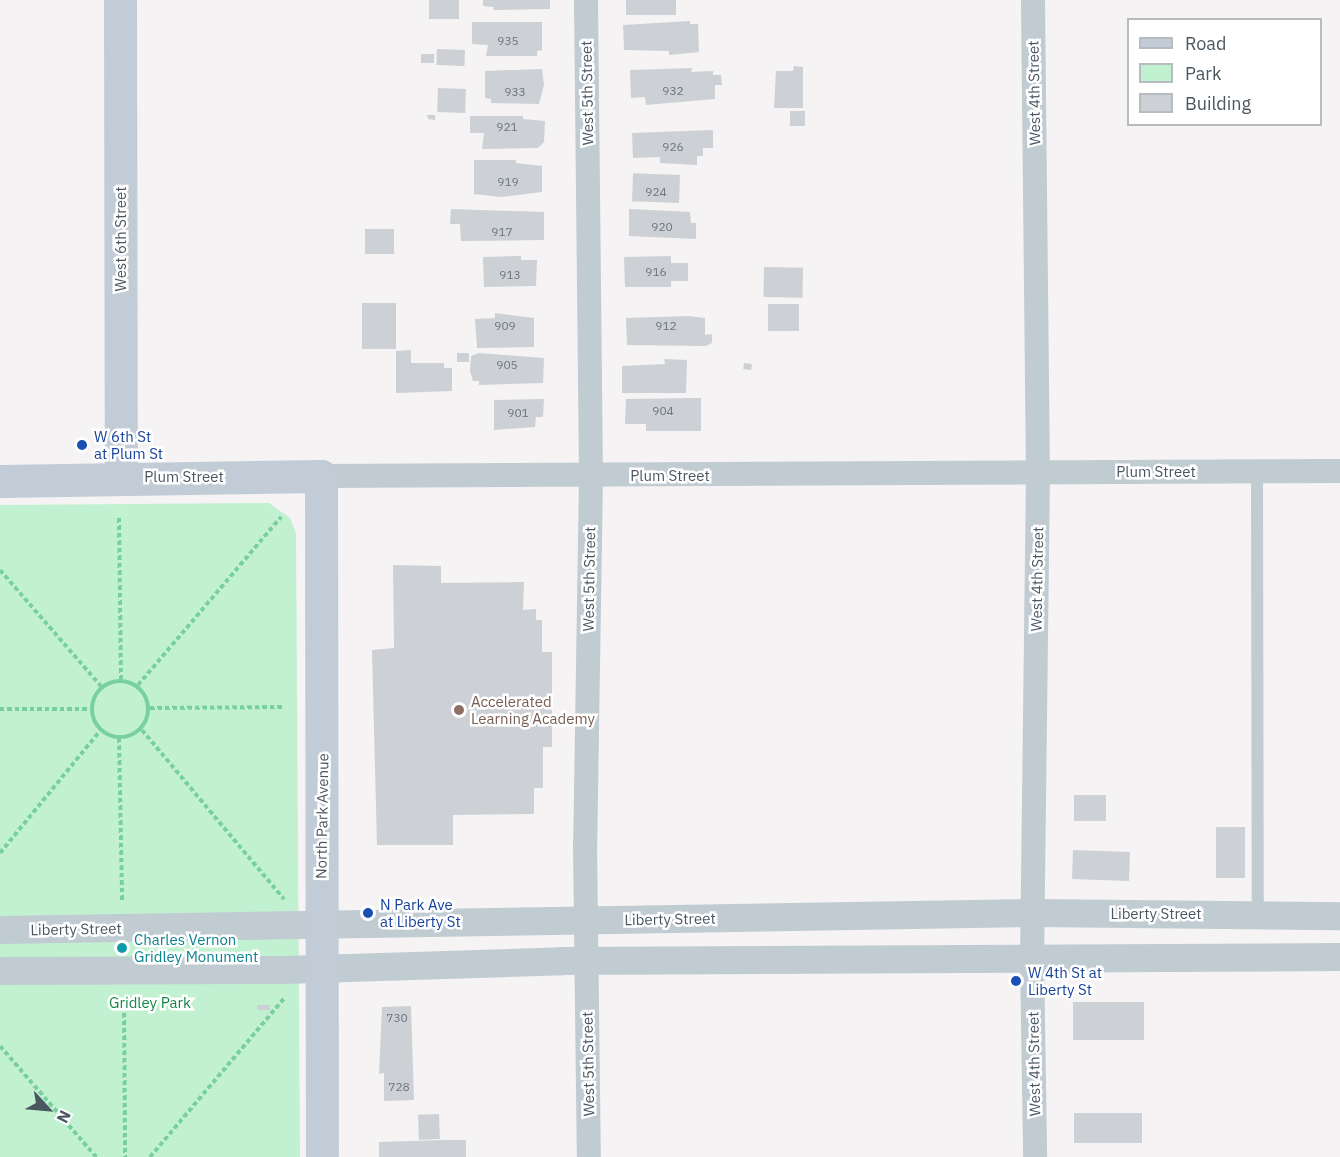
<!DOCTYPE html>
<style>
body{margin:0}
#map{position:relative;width:1340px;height:1157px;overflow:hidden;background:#f5f3f3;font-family:"IBM Plex Sans",sans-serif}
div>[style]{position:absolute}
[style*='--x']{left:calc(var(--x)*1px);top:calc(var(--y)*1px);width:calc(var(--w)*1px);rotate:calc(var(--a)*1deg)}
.green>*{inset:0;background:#c2f1d1}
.building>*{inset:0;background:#cdd0d5;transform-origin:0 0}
.path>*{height:4px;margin-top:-2px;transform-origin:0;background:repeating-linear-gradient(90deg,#79d09f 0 4.5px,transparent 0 7.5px)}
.path>.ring{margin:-2px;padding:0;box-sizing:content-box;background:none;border:4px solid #79d09f;border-radius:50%}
.service>*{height:12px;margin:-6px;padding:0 6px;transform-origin:6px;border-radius:6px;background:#c1cbd2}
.minor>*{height:24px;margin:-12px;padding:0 12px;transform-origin:12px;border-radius:12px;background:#c1cbd2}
.tertiary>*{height:28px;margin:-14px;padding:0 14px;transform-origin:14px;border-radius:14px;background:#c1cbd2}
.secondary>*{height:33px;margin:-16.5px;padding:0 16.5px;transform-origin:16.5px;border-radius:16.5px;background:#c1ccd6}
.dots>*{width:16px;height:16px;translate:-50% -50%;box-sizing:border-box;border:3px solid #fff;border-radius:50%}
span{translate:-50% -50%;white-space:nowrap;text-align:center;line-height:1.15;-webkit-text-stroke:5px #fff;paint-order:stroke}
.number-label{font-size:12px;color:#6b757e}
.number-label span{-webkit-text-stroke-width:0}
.street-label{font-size:15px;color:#4a5761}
.transit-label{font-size:15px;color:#164399}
.left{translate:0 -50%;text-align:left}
.education-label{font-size:15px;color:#785e54}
.culture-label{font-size:15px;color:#0d838f}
.park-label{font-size:15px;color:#168646}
.legend{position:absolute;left:1127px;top:18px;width:195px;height:108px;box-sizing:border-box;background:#fff;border:2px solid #b7bcc0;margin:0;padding:8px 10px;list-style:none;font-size:18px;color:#4a5761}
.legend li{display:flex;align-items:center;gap:12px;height:30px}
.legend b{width:30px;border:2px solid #b7bcc0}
.north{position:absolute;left:18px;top:1079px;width:60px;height:60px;-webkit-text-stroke:4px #fff;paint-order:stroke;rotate:116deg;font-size:16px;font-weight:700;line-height:24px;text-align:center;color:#4a5761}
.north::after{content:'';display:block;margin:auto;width:21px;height:27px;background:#4a5761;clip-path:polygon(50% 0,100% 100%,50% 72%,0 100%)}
</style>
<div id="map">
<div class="green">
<div style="clip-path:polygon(269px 503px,290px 518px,296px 533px,300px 1157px,0 1157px,0 505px)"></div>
</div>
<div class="building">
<div style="left:429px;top:0;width:30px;height:19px"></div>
<div style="clip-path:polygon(483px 0,550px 0,550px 9px,493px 10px,494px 7px,483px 6px)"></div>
<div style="left:626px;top:0;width:50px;height:15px"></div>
<div style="clip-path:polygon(690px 21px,690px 24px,698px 24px,699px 52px,669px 55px,669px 51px,624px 50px,623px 25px)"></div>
<div style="clip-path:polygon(472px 22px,542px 22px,542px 50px,537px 51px,537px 56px,486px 56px,488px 45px,472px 44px)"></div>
<div style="left:437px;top:49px;width:28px;height:16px;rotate:2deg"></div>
<div style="left:421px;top:54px;width:13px;height:9px"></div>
<div style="clip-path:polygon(794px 66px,803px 67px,803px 108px,774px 108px,776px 71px,793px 71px)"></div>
<div style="clip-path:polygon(692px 68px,691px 72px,713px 71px,713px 75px,721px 75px,722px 85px,715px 85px,715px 99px,646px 105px,645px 97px,631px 98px,630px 70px)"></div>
<div style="clip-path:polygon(542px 69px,544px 85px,539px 104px,491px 103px,491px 99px,485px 98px,485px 71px)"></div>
<div style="left:438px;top:88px;width:28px;height:24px;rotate:2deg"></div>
<div style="left:790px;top:111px;width:15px;height:15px"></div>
<div style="clip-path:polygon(427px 115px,435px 115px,435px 120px,428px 119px)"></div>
<div style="clip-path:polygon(470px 116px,523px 116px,523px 119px,545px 121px,544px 142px,538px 148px,482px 149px,484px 133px,470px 133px)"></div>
<div style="clip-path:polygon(713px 130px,713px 148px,703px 148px,703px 156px,697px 156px,697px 165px,660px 163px,660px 157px,633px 158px,632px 133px)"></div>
<div style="clip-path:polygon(474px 160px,516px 160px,516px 163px,542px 166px,542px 192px,501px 197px,474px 194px)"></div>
<div style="left:680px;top:175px;width:28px;height:47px;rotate:92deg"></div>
<div style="clip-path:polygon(451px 209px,544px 212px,544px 240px,461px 241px,460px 224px,450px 224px)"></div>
<div style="clip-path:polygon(629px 209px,690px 212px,691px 223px,696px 223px,696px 239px,629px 236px)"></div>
<div style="left:394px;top:229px;width:25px;height:29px;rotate:90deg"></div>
<div style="clip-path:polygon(521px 256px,521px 260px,537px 260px,536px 286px,484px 287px,483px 257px)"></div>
<div style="clip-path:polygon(671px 256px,671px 263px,688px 263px,688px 281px,671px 281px,671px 287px,625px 287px,624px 257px)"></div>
<div style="left:764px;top:267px;width:39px;height:30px;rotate:1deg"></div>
<div style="left:396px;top:303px;width:46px;height:34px;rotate:90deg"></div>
<div style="left:768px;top:304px;width:31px;height:27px"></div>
<div style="clip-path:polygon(495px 313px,534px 318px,534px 347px,477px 348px,475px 319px,495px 318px)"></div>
<div style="clip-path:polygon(688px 316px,705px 318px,705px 335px,712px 334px,712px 343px,706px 346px,627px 345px,626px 318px)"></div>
<div style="clip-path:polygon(411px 350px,411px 363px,444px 363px,444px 368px,452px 368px,452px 391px,396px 393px,396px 351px)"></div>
<div style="left:469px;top:353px;width:9px;height:12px;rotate:90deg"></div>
<div style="clip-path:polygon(479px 353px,544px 358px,543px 383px,479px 385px,479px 381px,473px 381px,470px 371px,471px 356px)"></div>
<div style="clip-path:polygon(664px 359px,687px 360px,686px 393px,622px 393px,622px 366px,665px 364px)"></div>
<div style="left:744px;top:363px;width:8px;height:6px;rotate:7deg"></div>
<div style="clip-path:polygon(701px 398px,701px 431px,646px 431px,646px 424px,625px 424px,626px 399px)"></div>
<div style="clip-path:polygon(544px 399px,543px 417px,536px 417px,535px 427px,494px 430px,494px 400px)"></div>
<div style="clip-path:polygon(393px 565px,441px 566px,441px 583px,524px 582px,523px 610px,536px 609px,536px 620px,542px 620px,542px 652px,552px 652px,552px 747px,543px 747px,543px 788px,534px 788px,534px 814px,453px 815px,453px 845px,377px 845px,372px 650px,394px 648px)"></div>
<div style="left:1074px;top:795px;width:32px;height:26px"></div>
<div style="left:1216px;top:827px;width:29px;height:51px"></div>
<div style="left:1073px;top:850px;width:57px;height:29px;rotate:2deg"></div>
<div style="left:1073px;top:1002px;width:71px;height:38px"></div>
<div style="left:257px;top:1005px;width:13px;height:5px"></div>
<div style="clip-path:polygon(411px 1006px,414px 1100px,384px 1101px,384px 1073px,379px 1074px,382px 1007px)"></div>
<div style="left:1074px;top:1113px;width:68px;height:30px"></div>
<div style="left:439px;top:1114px;width:25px;height:21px;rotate:88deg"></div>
<div style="clip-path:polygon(444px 1140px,466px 1140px,466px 1157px,379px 1157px,379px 1142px)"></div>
</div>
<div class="path">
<div style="--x:119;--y:518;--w:161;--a:89.3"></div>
<div style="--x:0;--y:570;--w:154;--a:49"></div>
<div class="ring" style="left:92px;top:681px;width:52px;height:52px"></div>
<div style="--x:138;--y:685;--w:221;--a:-49.6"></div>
<div style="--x:150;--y:708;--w:134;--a:-0.4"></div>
<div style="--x:0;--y:709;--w:91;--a:0"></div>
<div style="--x:142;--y:730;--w:221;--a:50"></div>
<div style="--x:119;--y:738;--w:162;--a:88.9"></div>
<div style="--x:0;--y:853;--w:158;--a:-50.7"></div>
<div style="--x:124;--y:998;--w:159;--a:89.6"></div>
<div style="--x:0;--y:1046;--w:147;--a:49.1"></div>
<div style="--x:150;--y:1157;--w:209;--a:-49.8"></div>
</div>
<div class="service">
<div style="--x:1257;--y:472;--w:443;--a:89.9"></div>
</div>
<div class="minor">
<div style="--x:586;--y:0;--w:476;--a:89.4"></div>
<div style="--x:591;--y:476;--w:367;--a:90.9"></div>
<div style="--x:585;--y:843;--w:314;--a:89.3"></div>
<div style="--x:1033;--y:0;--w:473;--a:89.4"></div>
<div style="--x:1038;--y:473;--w:483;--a:90.7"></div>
<div style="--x:1032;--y:956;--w:201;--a:89.1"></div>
<div style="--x:321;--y:476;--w:1019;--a:-0.28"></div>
</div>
<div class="tertiary">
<div style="--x:0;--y:930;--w:1033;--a:-0.94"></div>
<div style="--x:1033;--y:913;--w:307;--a:0.6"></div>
<div style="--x:0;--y:971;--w:284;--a:-0.2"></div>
<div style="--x:284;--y:970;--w:279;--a:-1.8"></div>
<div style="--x:563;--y:961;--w:777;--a:-0.29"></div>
</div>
<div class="secondary">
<div style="--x:120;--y:0;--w:477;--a:89.9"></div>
<div style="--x:0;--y:481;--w:321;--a:-0.9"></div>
<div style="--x:321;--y:476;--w:681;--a:89.92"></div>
</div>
<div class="dots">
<div style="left:82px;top:445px;background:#1a4fb4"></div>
<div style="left:459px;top:710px;background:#8d6e63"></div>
<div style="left:368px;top:913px;background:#1a4fb4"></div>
<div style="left:122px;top:948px;background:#0f9aa8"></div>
<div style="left:1016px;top:981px;background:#1a4fb4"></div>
</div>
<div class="number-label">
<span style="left:508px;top:41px">935</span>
<span style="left:673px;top:91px">932</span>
<span style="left:515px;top:92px">933</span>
<span style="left:507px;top:127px">921</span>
<span style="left:673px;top:147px">926</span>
<span style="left:508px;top:182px">919</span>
<span style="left:656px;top:192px">924</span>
<span style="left:662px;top:227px">920</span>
<span style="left:502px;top:232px">917</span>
<span style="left:656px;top:272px">916</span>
<span style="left:510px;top:275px">913</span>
<span style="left:505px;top:326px">909</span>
<span style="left:666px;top:326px">912</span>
<span style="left:507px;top:365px">905</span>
<span style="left:663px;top:411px">904</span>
<span style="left:518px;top:413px">901</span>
<span style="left:397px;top:1018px">730</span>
<span style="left:399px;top:1087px">728</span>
</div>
<div class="street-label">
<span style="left:587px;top:93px;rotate:-91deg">West 5th Street</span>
<span style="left:1034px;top:93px;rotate:-91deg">West 4th Street</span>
<span style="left:121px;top:239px;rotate:-90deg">West 6th Street</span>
<span style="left:1156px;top:472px">Plum Street</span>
<span style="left:670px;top:476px">Plum Street</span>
<span style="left:184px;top:477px">Plum Street</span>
<span style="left:589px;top:579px;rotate:-89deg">West 5th Street</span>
<span style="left:1037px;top:579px;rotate:-89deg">West 4th Street</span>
<span style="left:322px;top:816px;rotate:-89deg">North Park Avenue</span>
<span style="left:1156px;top:914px">Liberty Street</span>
<span style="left:670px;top:919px;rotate:-1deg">Liberty Street</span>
<span style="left:76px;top:929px;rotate:-1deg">Liberty Street</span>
<span style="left:588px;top:1064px;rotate:-91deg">West 5th Street</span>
<span style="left:1034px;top:1064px;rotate:-91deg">West 4th Street</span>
</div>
<div class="transit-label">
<span class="left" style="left:94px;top:445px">W 6th St<br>at Plum St</span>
<span class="left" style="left:380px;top:913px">N Park Ave<br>at Liberty St</span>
<span class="left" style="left:1028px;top:981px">W 4th St at<br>Liberty St</span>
</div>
<div class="education-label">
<span class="left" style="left:471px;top:710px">Accelerated<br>Learning Academy</span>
</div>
<div class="culture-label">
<span class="left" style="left:134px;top:948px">Charles Vernon<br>Gridley Monument</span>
</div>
<div class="park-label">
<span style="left:150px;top:1003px">Gridley Park</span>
</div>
<ul class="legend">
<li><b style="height:8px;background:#c1ccd6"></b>Road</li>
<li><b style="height:16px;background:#c2f1d1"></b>Park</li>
<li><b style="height:16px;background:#cdd0d5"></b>Building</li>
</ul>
<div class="north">N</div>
</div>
